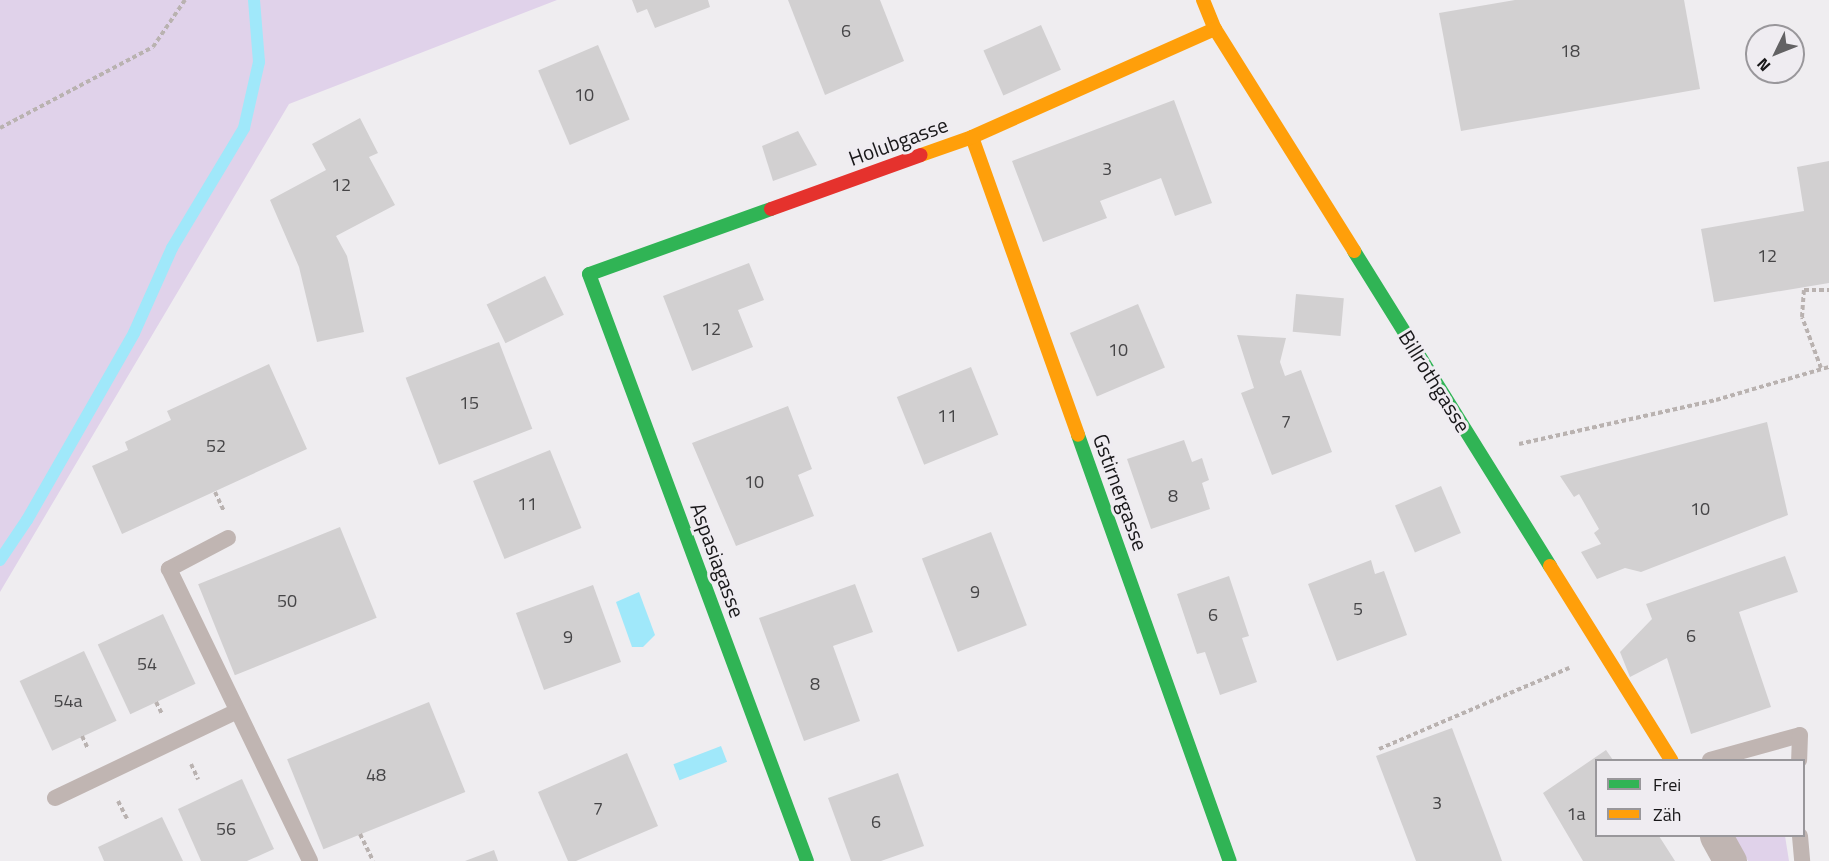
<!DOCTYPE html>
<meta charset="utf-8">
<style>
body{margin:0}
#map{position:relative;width:1829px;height:861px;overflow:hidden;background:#efedf0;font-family:"Titillium Web",sans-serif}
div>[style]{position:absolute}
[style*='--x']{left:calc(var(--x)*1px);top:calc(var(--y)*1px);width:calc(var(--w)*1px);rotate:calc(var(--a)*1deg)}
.green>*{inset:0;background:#e0d2ea}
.water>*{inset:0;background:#a0e8fa;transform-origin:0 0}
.stream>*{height:12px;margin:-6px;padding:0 6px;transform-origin:6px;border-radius:6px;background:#a0e8fa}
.building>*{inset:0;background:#d2d0d1;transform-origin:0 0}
.path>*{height:4px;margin-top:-2px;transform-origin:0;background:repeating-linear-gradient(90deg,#b9b2b0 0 4.5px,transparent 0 7.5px)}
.lane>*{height:16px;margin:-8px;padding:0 8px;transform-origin:8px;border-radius:8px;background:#c0b5b2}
.street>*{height:33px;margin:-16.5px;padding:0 16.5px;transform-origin:16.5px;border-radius:16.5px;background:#c0b5b2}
.fast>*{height:14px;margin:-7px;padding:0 7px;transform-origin:7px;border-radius:7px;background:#30b455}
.slow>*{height:14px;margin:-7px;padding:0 7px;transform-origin:7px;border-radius:7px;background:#ff9f0a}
.jam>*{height:14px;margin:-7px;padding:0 7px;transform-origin:7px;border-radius:7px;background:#e5322d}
span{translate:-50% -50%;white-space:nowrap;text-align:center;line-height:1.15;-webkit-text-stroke:6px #efecf1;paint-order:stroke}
.number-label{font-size:18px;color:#464547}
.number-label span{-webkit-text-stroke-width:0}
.street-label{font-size:21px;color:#181719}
.legend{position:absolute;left:1595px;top:759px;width:210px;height:78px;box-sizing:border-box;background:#efecf1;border:2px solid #99979b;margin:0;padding:8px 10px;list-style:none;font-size:18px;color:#181719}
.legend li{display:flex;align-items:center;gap:12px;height:30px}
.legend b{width:30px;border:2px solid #99979b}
.north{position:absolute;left:1745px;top:24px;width:60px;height:60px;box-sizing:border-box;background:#efecf1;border:2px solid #99979b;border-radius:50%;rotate:227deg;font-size:16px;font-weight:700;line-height:24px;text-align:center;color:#181719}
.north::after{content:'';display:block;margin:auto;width:21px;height:27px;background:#636264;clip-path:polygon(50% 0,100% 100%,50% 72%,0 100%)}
</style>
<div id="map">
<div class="green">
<div style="clip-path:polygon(0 0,557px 0,289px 104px,0 592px)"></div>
<div style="clip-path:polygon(1733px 836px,1785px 836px,1789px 861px,1748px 861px)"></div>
</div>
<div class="water">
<div style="clip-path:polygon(639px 592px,655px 635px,643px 647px,632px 647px,616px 602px)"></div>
<div style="left:721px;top:746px;width:17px;height:51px;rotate:69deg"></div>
</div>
<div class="stream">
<div style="--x:0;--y:560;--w:48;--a:-56"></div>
<div style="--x:27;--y:520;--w:215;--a:-60.2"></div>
<div style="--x:134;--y:333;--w:93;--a:-65.9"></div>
<div style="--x:172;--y:248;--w:140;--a:-59"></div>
<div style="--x:244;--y:128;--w:68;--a:-77.2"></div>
<div style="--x:259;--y:62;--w:62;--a:-94.6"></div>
</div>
<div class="building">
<div style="clip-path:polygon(632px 0,708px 0,710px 7px,655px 28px,647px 9px,637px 13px)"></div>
<div style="clip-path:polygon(788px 0,880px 0,904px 61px,825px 95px)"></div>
<div style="clip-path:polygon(1515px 0,1684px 0,1700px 89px,1461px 131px,1439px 13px)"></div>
<div style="left:1041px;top:25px;width:49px;height:63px;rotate:66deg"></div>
<div style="left:598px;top:45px;width:81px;height:65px;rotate:67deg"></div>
<div style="clip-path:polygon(1174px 100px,1212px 203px,1175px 216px,1161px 178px,1100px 201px,1107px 218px,1043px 242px,1012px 161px)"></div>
<div style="clip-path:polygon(360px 118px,378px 153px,369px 157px,395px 205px,336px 236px,347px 256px,364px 332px,317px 342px,299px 267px,270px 200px,326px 170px,312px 144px)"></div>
<div style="clip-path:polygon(798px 131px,817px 165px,773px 181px,762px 146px)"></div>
<div style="clip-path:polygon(1829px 161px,1829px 283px,1714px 302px,1701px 229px,1804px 211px,1797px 167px)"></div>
<div style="clip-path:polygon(749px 263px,764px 300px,738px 310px,753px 347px,692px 371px,663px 296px)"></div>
<div style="left:545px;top:276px;width:43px;height:65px;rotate:64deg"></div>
<div style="left:1296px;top:294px;width:48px;height:38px;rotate:5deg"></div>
<div style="left:1138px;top:304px;width:69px;height:74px;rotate:67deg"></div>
<div style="clip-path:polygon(1237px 335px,1286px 338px,1280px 362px,1285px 376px,1301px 370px,1332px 452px,1272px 475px,1241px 393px,1254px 388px)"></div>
<div style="left:499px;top:342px;width:93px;height:100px;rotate:69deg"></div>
<div style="clip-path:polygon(269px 364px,307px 449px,122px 534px,92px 466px,128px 450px,125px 442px,171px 420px,167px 411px)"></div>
<div style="left:971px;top:367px;width:73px;height:80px;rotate:68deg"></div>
<div style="clip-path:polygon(788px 406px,812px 469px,798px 475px,814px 516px,736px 546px,692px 443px)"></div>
<div style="clip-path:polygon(1767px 422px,1788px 515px,1641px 572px,1625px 568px,1597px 579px,1581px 552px,1601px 544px,1594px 533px,1599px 529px,1579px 494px,1574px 497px,1560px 476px)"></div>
<div style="clip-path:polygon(1184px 440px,1192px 462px,1202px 458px,1209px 480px,1202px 483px,1210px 509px,1151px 529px,1127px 459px)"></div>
<div style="left:550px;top:450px;width:84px;height:83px;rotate:68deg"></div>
<div style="left:1441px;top:486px;width:51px;height:50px;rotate:67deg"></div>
<div style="left:340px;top:527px;width:98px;height:153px;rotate:68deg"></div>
<div style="left:991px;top:532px;width:100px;height:74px;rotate:69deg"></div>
<div style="clip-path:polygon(1785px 556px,1798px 592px,1739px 612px,1771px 707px,1691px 734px,1667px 658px,1630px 677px,1620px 652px,1652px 619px,1646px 604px)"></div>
<div style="clip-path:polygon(1371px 560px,1375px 574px,1384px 571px,1407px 635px,1337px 661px,1308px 584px)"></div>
<div style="clip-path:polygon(1229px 576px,1249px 636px,1242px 638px,1257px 682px,1220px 695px,1205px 652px,1197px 654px,1177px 594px)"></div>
<div style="clip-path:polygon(855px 584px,873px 632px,833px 646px,860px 721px,804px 741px,759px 618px)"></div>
<div style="left:593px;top:585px;width:82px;height:82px;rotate:70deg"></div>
<div style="left:163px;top:614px;width:77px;height:72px;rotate:65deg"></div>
<div style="left:84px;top:651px;width:77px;height:71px;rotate:65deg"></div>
<div style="left:429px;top:702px;width:97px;height:153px;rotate:68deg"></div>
<div style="clip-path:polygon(1452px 728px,1498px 850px,1502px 861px,1416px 861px,1376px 756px)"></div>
<div style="clip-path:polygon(1606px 750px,1613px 760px,1596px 760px,1596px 836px,1659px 836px,1675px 861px,1583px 861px,1543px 793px)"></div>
<div style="clip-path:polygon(627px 753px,658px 826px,576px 861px,568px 861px,538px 792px)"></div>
<div style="clip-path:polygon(898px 773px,924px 846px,881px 861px,851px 861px,828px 798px)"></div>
<div style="clip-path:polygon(242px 779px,274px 849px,247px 861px,201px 861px,178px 809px)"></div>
<div style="clip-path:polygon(162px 817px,183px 861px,104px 861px,98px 847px)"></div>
<div style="clip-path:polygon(494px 850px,498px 861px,465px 861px)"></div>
</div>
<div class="path">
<div style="--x:0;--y:128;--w:173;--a:-27.9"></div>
<div style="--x:153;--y:47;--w:57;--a:-55.8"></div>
<div style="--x:1821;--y:368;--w:54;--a:-110.4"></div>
<div style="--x:1802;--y:317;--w:27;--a:-86"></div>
<div style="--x:1804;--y:290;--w:25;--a:0"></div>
<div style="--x:1519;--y:444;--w:202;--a:-12.6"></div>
<div style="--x:1716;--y:400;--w:118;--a:-16.3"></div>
<div style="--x:215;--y:492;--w:21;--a:65"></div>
<div style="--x:156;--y:702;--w:13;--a:63"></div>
<div style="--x:82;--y:736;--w:14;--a:65"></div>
<div style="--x:1379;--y:749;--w:207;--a:-23.1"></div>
<div style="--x:191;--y:764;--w:17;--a:65"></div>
<div style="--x:118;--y:801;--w:20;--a:63"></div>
<div style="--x:360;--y:834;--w:30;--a:64"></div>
</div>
<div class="lane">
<div style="--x:228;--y:538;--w:67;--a:152.3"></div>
<div style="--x:169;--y:569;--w:324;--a:64.2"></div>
<div style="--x:1710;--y:760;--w:93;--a:-15.5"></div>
<div style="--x:1800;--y:735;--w:25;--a:92"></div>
<div style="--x:55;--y:798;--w:199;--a:-25.5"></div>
<div style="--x:1800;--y:836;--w:25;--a:85"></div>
</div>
<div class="street">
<div style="--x:1716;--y:836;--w:29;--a:61"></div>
</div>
<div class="fast">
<div style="--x:771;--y:209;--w:193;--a:160.3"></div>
<div style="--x:589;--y:274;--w:626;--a:69.63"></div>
<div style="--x:1354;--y:251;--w:371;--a:58.1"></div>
<div style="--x:1078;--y:435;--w:452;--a:70.4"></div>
</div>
<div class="slow">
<div style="--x:1203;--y:0;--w:31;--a:68"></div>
<div style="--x:1215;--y:29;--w:262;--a:57.9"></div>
<div style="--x:972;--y:137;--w:316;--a:70.4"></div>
<div style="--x:921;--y:155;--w:54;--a:-19.4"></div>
<div style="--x:972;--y:137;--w:266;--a:-24"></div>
<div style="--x:1550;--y:566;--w:229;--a:58"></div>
</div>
<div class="jam">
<div style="--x:771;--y:209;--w:159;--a:-19.8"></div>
</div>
<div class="number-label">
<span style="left:846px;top:31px">6</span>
<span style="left:1570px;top:51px">18</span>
<span style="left:584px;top:95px">10</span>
<span style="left:1107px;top:169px">3</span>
<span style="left:341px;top:185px">12</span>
<span style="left:1767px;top:256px">12</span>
<span style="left:711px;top:329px">12</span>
<span style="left:1118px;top:350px">10</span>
<span style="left:469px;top:403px">15</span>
<span style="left:947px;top:416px">11</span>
<span style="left:1286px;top:422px">7</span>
<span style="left:216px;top:446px">52</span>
<span style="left:754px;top:482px">10</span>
<span style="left:1173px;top:496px">8</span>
<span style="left:527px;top:504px">11</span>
<span style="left:1700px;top:509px">10</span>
<span style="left:975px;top:592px">9</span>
<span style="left:287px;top:601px">50</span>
<span style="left:1358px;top:609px">5</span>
<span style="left:1213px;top:615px">6</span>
<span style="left:1691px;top:636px">6</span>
<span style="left:568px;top:637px">9</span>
<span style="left:147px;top:664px">54</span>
<span style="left:815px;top:684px">8</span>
<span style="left:68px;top:701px">54a</span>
<span style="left:376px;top:775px">48</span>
<span style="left:1437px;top:803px">3</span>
<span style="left:598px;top:809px">7</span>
<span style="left:1576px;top:814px">1a</span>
<span style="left:876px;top:822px">6</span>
<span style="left:226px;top:829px">56</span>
</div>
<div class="street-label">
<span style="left:898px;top:141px;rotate:-20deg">Holubgasse</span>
<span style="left:1435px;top:381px;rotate:58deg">Billrothgasse</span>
<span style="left:1121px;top:492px;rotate:70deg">Gstirnergasse</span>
<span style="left:718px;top:560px;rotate:70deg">Aspasiagasse</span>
</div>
<ul class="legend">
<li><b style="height:8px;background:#30b455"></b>Frei</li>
<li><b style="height:8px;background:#ff9f0a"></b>Zäh</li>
</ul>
<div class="north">N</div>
</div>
